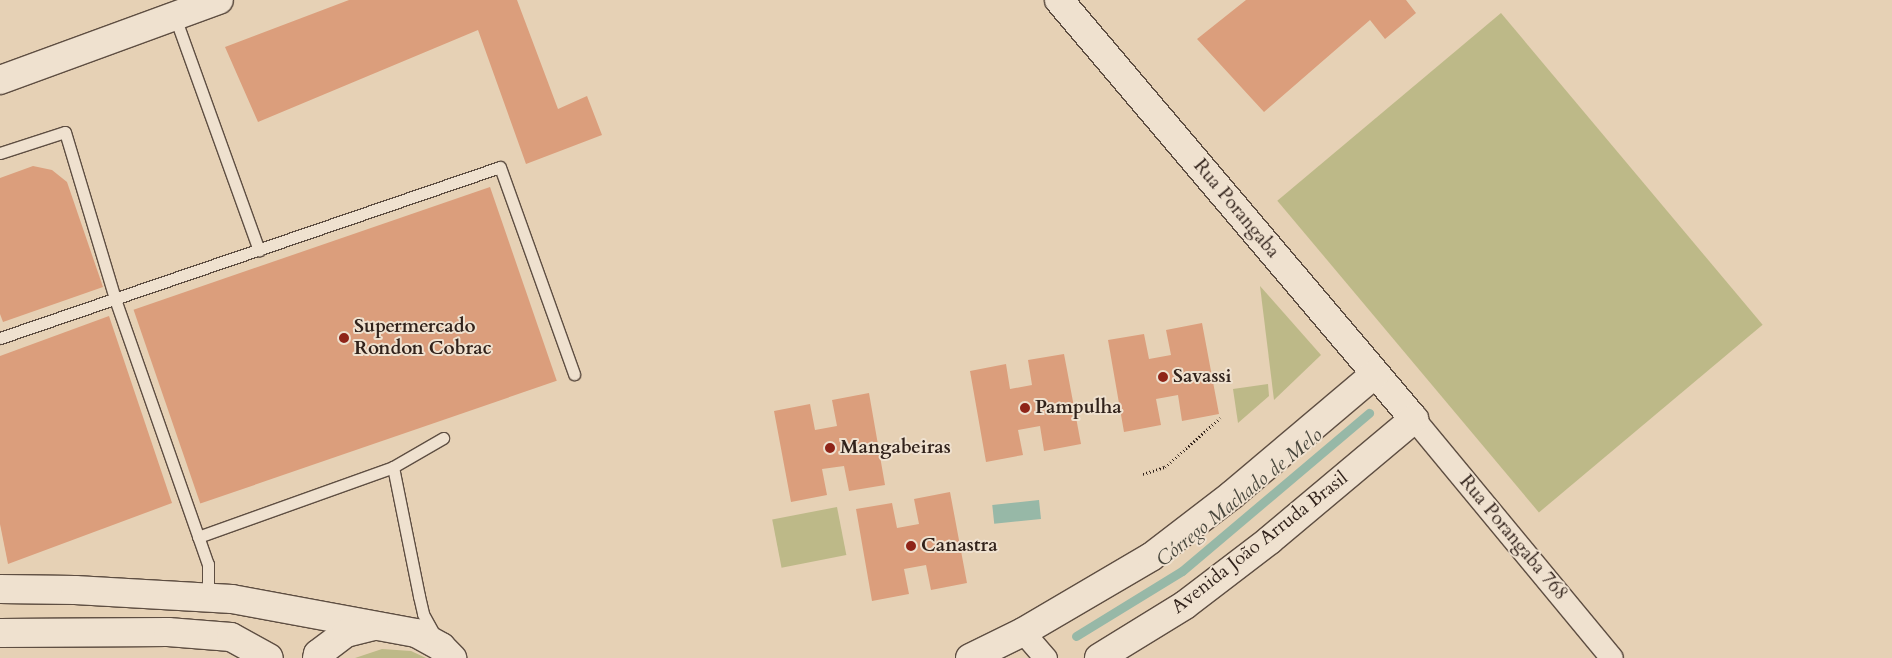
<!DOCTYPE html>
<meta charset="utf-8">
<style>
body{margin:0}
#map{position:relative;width:1892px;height:658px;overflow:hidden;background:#e6d1b5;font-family:Cardo,serif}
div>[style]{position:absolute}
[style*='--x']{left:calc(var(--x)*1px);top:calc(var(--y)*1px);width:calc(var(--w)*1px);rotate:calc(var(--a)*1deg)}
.green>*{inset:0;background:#bdb988;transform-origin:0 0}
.water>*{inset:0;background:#97b8a7;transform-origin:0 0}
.stream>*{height:9px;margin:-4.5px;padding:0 4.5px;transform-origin:4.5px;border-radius:4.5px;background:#97b8a7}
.building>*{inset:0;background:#db9e7c;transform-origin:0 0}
.path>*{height:3px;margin-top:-1.5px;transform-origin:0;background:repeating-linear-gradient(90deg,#31221b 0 1px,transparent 0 3.5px)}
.roads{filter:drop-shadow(1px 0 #5e4e42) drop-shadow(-1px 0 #5e4e42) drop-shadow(0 1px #5e4e42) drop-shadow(0 -1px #5e4e42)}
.lane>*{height:11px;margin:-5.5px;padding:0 5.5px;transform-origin:5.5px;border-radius:5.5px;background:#efe1cf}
.street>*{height:22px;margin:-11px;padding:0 11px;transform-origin:11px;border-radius:11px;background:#efe1cf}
.secondary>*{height:28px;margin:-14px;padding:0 14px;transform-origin:14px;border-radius:14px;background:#efe1cf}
.dots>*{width:14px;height:14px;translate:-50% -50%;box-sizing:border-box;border:2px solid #efe1cf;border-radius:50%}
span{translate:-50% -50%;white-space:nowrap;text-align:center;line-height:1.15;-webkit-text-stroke:4px #efe1cf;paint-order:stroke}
.street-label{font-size:19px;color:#31221b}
.poi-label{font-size:19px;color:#31221b;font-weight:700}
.left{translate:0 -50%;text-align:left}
.water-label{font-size:20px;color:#4a483e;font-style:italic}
</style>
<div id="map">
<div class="green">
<div style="left:1501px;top:13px;width:407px;height:292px;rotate:50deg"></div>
<div style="clip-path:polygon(1260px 286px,1321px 355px,1274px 400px)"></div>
<div style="clip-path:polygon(1268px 384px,1269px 396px,1238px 423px,1233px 389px)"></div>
<div style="left:837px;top:507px;width:49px;height:66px;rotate:79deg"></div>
<div style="clip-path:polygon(382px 649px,411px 651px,426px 658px,355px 658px)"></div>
</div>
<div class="water">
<div style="left:1039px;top:500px;width:19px;height:47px;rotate:84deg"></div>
</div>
<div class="stream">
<div style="--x:1076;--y:636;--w:124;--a:-31.5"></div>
<div style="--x:1182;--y:571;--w:245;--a:-40.2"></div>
</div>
<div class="building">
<div style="clip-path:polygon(349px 0,517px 0,558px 109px,587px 96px,602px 135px,526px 164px,478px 30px,258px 122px,225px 47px)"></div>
<div style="clip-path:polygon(1246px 0,1406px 0,1416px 13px,1385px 39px,1370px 20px,1264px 112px,1197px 39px)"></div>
<div style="clip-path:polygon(33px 166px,52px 170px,67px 182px,103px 287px,3px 322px,0 314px,0 178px)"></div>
<div style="left:490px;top:187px;width:205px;height:377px;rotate:71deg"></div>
<div style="clip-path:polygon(109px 316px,172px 503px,8px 564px,0 524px,0 356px)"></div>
<div style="clip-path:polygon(1202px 323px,1219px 414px,1182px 421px,1178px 395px,1156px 399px,1161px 425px,1124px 432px,1108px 340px,1144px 334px,1149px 359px,1171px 355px,1166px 330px)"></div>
<div style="clip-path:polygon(1064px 354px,1081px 444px,1044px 451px,1040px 426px,1018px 430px,1023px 455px,986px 462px,970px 371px,1006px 364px,1010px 389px,1032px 385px,1028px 360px)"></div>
<div style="clip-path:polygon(869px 393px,885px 485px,849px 491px,844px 466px,822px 469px,827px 495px,791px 502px,774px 411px,810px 404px,815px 430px,837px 426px,832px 400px)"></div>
<div style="clip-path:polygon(950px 492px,967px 583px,931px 590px,926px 565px,904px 569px,909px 594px,872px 601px,856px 509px,892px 503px,897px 528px,919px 524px,914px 499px)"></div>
</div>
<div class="path">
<div style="--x:1143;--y:474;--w:23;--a:-18"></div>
<div style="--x:1165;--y:467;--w:74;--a:-41.7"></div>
</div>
<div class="roads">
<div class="lane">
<div style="--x:175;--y:17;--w:248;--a:70.2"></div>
<div style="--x:0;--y:153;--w:68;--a:-17.9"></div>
<div style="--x:65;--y:132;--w:174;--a:73.3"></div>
<div style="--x:115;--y:299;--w:281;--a:70.7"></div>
<div style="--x:208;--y:564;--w:32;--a:90"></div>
<div style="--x:0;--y:338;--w:528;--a:-18.88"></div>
<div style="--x:500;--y:167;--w:220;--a:70.3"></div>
<div style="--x:393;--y:467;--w:132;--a:78.6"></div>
<div style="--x:419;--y:596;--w:18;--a:77"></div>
<div style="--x:423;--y:614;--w:26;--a:61"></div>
<div style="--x:198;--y:537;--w:207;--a:-19.7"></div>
<div style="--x:393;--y:467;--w:58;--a:-30.1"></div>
</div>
<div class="street">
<div style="--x:1414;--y:419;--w:310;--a:50.4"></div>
<div style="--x:1023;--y:632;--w:35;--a:49"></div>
</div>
<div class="secondary">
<div style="--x:1059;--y:0;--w:549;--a:49.73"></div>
<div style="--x:1414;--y:419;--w:188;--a:140"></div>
<div style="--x:1270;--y:540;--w:107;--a:142.6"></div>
<div style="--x:1185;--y:605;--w:101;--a:148.4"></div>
<div style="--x:0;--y:80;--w:233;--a:-20.1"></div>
<div style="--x:0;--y:589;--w:75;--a:0.8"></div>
<div style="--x:75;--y:590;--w:157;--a:3.3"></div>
<div style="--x:232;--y:599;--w:187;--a:10.5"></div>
<div style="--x:416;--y:633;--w:29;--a:29"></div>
<div style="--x:441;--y:647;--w:16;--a:45"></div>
<div style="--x:0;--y:633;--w:168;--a:-0.3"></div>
<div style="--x:168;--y:632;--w:63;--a:4.5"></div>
<div style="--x:231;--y:637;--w:43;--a:28.9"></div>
<div style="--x:317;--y:658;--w:4;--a:-76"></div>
<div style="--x:318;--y:654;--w:35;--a:-37"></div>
<div style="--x:346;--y:633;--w:29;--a:-14"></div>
<div style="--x:970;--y:658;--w:59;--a:-26.1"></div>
<div style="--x:1023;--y:632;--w:148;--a:-30.4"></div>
<div style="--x:1151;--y:557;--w:103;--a:-37.5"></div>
<div style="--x:1233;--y:494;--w:186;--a:-40.2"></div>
</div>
</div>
<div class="dots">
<div style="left:344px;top:338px;background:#8f2418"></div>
<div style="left:1163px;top:377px;background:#8f2418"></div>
<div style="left:1025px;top:408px;background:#8f2418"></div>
<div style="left:830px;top:448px;background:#8f2418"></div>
<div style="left:911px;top:546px;background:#8f2418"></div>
</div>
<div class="street-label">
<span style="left:1236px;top:209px;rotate:50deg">Rua Porangaba</span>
<span style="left:1513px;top:538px;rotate:50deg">Rua Porangaba 768</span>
<span style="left:1260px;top:543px;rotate:-38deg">Avenida João Arruda Brasil</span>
</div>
<div class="poi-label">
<span class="left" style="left:354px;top:338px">Supermercado<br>Rondon Cobrac</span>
<span class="left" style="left:1173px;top:377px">Savassi</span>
<span class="left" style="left:1035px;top:408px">Pampulha</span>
<span class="left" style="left:840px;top:448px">Mangabeiras</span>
<span class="left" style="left:921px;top:546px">Canastra</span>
</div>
<div class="water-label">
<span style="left:1239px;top:497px;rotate:-39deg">Córrego Machado de Melo</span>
</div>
</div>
